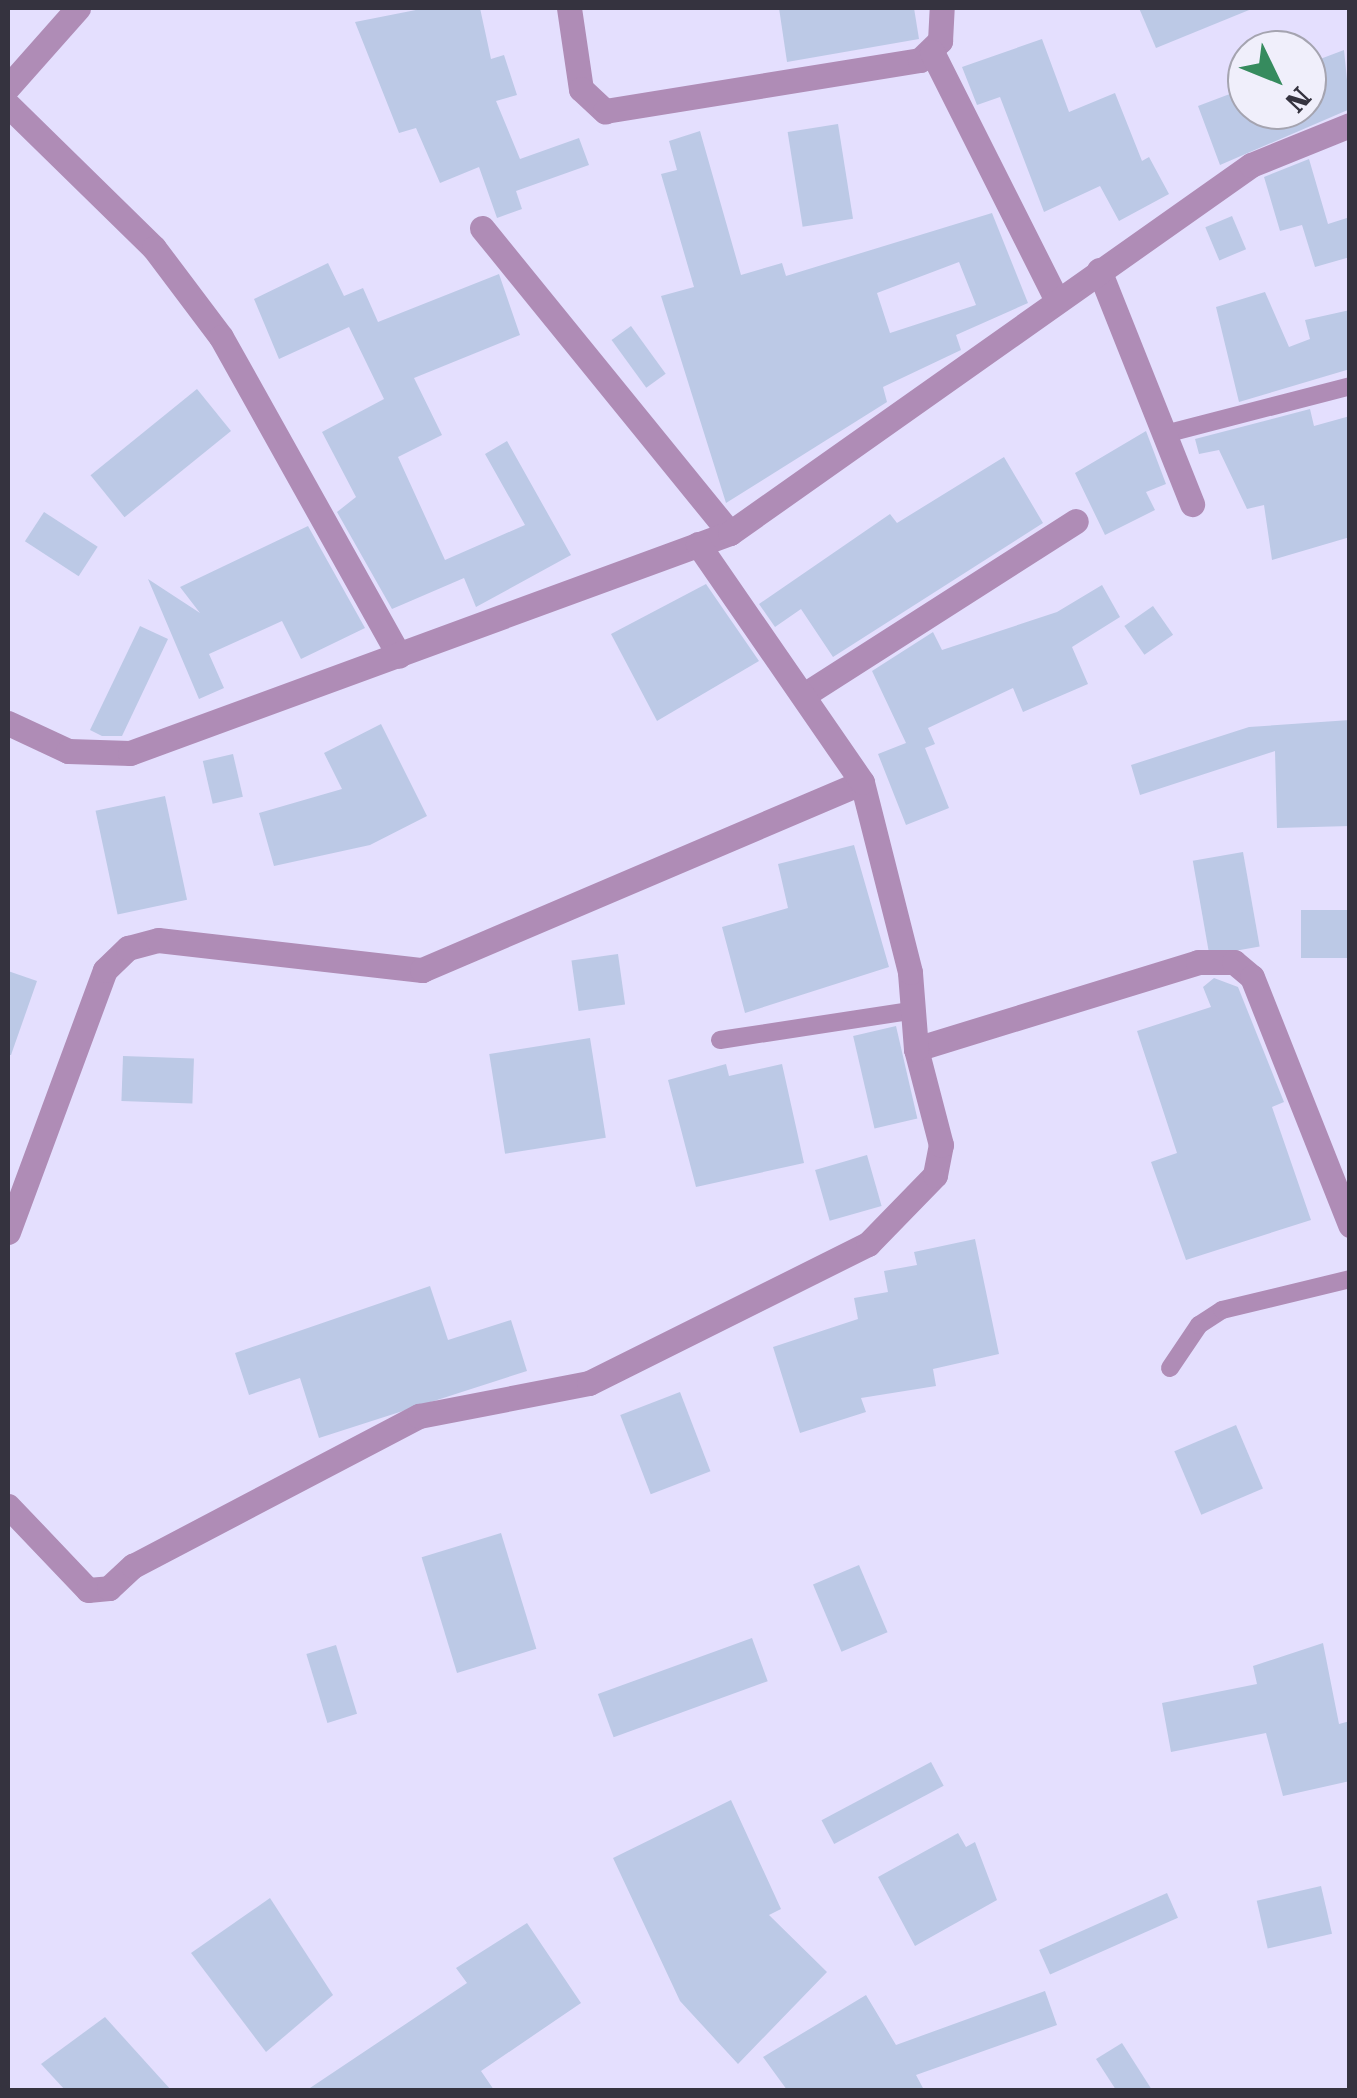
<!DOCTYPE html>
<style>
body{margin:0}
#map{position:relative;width:1357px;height:2098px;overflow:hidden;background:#e4dffe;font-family:"Roboto Serif",serif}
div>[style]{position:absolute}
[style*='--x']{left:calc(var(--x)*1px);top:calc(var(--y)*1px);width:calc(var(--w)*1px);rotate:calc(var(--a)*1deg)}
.building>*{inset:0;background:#bcc9e6;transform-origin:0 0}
.lane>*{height:18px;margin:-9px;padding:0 9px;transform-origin:9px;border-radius:9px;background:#af8cb6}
.street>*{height:25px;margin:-12.5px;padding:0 12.5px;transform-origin:12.5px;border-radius:12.5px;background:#af8cb6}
span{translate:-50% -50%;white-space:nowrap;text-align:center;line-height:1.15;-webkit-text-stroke:8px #f0effb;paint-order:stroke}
.frame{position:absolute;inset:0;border:10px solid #35333f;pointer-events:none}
.north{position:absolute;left:1227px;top:30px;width:100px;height:100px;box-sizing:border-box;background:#f0effb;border:2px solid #a5a4b0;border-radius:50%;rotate:133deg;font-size:28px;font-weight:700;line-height:40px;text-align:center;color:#35333f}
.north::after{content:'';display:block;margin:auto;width:35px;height:45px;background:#368b5e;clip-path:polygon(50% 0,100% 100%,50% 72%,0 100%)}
</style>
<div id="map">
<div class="building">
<div style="clip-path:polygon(426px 8px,480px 8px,491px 59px,504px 55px,517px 95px,496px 101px,520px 159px,579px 138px,589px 165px,516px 191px,522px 209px,497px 218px,479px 167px,440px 183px,416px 128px,399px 133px,355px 22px)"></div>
<div style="clip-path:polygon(779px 8px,914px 8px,919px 39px,787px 62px)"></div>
<div style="clip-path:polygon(1139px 8px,1254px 8px,1156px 48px)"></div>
<div style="clip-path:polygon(1042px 39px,1069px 112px,1115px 93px,1142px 161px,1149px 157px,1169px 194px,1119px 221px,1100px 186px,1044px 212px,1000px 97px,977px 105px,962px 67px)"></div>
<div style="clip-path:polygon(1344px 50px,1350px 109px,1220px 165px,1198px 106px,1243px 89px,1247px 110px,1307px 110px,1307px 64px)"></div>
<div style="left:838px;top:124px;width:96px;height:51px;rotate:81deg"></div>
<div style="clip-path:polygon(evenodd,700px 131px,741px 275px,782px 263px,786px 276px,992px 213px,1028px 303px,956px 335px,961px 350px,883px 387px,887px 402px,726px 503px,661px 296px,694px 287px,661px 174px,677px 170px,669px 141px,700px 131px,959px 262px,976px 305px,890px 333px,877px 293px,959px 262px)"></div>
<div style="clip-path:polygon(1309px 159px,1328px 224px,1350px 217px,1350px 257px,1315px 267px,1302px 225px,1280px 231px,1264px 177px)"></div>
<div style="left:1232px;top:216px;width:36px;height:29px;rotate:67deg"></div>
<div style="clip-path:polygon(328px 263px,344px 296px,363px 288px,378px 322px,499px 274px,520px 335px,414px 378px,442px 435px,398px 457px,445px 560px,525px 525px,485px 454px,507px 441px,571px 555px,476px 607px,464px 578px,392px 609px,337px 512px,356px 497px,322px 432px,384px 399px,349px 327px,279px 359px,254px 299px)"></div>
<div style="clip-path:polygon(1265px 292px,1289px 347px,1310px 339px,1305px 320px,1350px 310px,1350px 369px,1239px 402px,1216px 307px)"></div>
<div style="left:631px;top:326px;width:59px;height:24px;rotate:54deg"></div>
<div style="left:197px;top:389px;width:54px;height:137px;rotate:51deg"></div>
<div style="clip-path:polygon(1310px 409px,1314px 426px,1350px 416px,1350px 537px,1272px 560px,1264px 505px,1247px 509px,1219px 450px,1199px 454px,1195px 439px)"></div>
<div style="clip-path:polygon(1146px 431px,1166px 484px,1146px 492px,1155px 510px,1105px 535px,1075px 473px)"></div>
<div style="clip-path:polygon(1004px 457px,1043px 523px,833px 657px,801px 609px,775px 627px,759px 604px,890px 514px,897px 523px)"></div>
<div style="left:44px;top:512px;width:64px;height:35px;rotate:33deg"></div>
<div style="clip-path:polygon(308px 526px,365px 628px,301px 659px,282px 621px,209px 654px,224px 688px,199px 699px,148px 579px,200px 613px,180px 587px)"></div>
<div style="clip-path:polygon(706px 584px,759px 661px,657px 721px,611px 634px)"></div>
<div style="clip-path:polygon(1102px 585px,1120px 617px,1072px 647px,1088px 684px,1023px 712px,1013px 688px,928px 728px,935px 744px,925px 748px,949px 808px,906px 825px,878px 754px,906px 743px,872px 671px,933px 632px,942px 650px,1057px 612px)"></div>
<div style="left:1153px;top:606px;width:35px;height:35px;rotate:55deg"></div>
<div style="clip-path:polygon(140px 626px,168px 639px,122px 736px,102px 736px,90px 730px)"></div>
<div style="clip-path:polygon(1350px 720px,1350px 826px,1277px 828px,1275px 751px,1140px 795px,1131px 765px,1249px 727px)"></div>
<div style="clip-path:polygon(381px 724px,427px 816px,370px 845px,274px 866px,259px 813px,342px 789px,324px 753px)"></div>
<div style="left:233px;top:754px;width:44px;height:31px;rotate:77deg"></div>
<div style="left:165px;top:796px;width:106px;height:71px;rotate:78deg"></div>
<div style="clip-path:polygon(854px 845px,889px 967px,745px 1013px,722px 927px,788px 908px,778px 864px)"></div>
<div style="left:1243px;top:852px;width:96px;height:51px;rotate:80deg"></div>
<div style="left:1350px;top:910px;width:48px;height:49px;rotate:90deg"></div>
<div style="left:618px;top:954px;width:51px;height:47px;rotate:82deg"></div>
<div style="clip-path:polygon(8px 971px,37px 981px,11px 1055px,8px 1055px)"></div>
<div style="clip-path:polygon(1214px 978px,1238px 987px,1284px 1102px,1272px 1107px,1311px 1220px,1186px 1260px,1151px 1162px,1177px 1153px,1137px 1031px,1211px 1007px,1203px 987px)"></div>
<div style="left:896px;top:1026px;width:95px;height:44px;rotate:77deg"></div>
<div style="left:590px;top:1038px;width:101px;height:102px;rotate:81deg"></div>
<div style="left:123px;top:1056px;width:71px;height:45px;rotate:2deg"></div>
<div style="clip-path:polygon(726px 1064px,729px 1076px,782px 1064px,804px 1163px,696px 1187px,668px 1080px)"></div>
<div style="left:867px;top:1155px;width:53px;height:54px;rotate:74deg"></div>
<div style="clip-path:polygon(975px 1239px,999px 1354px,933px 1369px,936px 1386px,861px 1398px,866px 1412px,800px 1433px,773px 1347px,858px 1319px,854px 1298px,888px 1292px,884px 1271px,917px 1265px,914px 1252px)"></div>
<div style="clip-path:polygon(430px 1286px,448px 1340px,511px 1320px,527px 1371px,319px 1438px,300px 1378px,249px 1395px,235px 1353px)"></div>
<div style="left:680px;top:1392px;width:85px;height:64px;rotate:69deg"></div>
<div style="left:1236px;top:1425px;width:69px;height:67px;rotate:67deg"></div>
<div style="left:501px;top:1533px;width:121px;height:83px;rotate:73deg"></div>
<div style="left:859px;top:1565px;width:73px;height:50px;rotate:67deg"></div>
<div style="left:752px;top:1638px;width:46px;height:164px;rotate:70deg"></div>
<div style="clip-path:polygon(1323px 1643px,1339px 1724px,1350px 1721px,1350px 1781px,1283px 1796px,1266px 1733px,1171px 1752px,1162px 1703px,1257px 1684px,1253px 1666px)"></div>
<div style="left:336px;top:1645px;width:72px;height:31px;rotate:73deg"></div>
<div style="left:931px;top:1762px;width:27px;height:124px;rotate:62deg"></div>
<div style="clip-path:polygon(731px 1800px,781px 1909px,769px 1915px,827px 1972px,738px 2064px,680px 2001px,613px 1858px)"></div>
<div style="clip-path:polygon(958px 1833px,966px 1847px,975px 1842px,997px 1900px,915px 1946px,878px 1877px)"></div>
<div style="left:1321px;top:1886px;width:49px;height:66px;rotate:77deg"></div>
<div style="left:1167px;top:1893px;width:27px;height:140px;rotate:66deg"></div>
<div style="clip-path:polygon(270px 1898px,333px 1995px,266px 2052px,191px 1953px)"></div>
<div style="clip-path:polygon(527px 1923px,581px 2003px,481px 2071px,494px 2090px,307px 2090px,467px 1983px,456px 1968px)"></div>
<div style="clip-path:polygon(1045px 1991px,1057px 2025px,916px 2075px,924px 2090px,787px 2090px,763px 2057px,866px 1995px,896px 2045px)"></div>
<div style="clip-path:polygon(105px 2017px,171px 2090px,65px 2090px,41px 2064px)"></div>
<div style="clip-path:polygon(1122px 2043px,1152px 2090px,1116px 2090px,1096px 2059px)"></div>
</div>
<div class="lane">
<div style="--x:1165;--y:434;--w:191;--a:-14.5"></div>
<div style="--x:720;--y:1040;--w:191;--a:-8.7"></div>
<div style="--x:1170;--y:1368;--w:52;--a:-56"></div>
<div style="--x:1199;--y:1325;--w:27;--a:-33"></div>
<div style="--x:1222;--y:1310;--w:132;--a:-13.6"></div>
</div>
<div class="street">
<div style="--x:569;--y:8;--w:82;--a:81.6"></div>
<div style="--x:581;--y:89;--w:33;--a:43"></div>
<div style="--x:605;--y:111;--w:319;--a:-9.2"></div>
<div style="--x:920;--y:60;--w:28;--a:-44"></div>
<div style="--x:940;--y:41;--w:33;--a:-87"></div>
<div style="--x:932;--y:52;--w:278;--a:63.3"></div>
<div style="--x:8;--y:87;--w:106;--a:-48.5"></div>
<div style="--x:8;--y:105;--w:204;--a:44.4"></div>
<div style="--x:154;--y:248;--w:111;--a:53"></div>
<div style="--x:221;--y:337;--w:365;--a:60.8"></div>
<div style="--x:482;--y:228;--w:393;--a:50.9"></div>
<div style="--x:1099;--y:270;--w:252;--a:68.3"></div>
<div style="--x:807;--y:693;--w:319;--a:-32.6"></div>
<div style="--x:8;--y:723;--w:66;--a:25"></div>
<div style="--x:68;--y:751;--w:62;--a:1.8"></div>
<div style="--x:130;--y:753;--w:639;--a:-20.14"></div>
<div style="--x:730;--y:533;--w:638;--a:-35.23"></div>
<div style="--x:1251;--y:165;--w:107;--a:-22"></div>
<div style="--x:916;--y:1049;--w:295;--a:-17.1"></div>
<div style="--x:1198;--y:962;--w:36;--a:0"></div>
<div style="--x:1234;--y:962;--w:23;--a:40"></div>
<div style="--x:1252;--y:977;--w:267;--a:68.4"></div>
<div style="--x:8;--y:1232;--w:279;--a:-69.7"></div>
<div style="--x:105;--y:970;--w:32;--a:-44"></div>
<div style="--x:128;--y:948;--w:31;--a:-15"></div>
<div style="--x:158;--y:940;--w:266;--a:6.5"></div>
<div style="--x:422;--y:970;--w:478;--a:-23.1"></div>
<div style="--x:8;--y:1506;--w:116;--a:46.4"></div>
<div style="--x:88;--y:1590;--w:21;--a:-5"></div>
<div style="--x:109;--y:1588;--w:33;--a:-43"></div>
<div style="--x:133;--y:1566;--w:323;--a:-27.7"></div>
<div style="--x:419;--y:1416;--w:173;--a:-11"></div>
<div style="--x:589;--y:1383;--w:312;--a:-26.5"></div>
<div style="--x:868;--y:1244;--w:96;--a:-45.8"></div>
<div style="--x:935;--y:1175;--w:31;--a:-79"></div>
<div style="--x:941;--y:1145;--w:99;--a:-104.6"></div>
<div style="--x:916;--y:1049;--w:77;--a:-94.5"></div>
<div style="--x:910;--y:972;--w:196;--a:-104.2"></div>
<div style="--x:862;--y:782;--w:289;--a:-124.6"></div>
</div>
<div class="frame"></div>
<div class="north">N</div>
</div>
